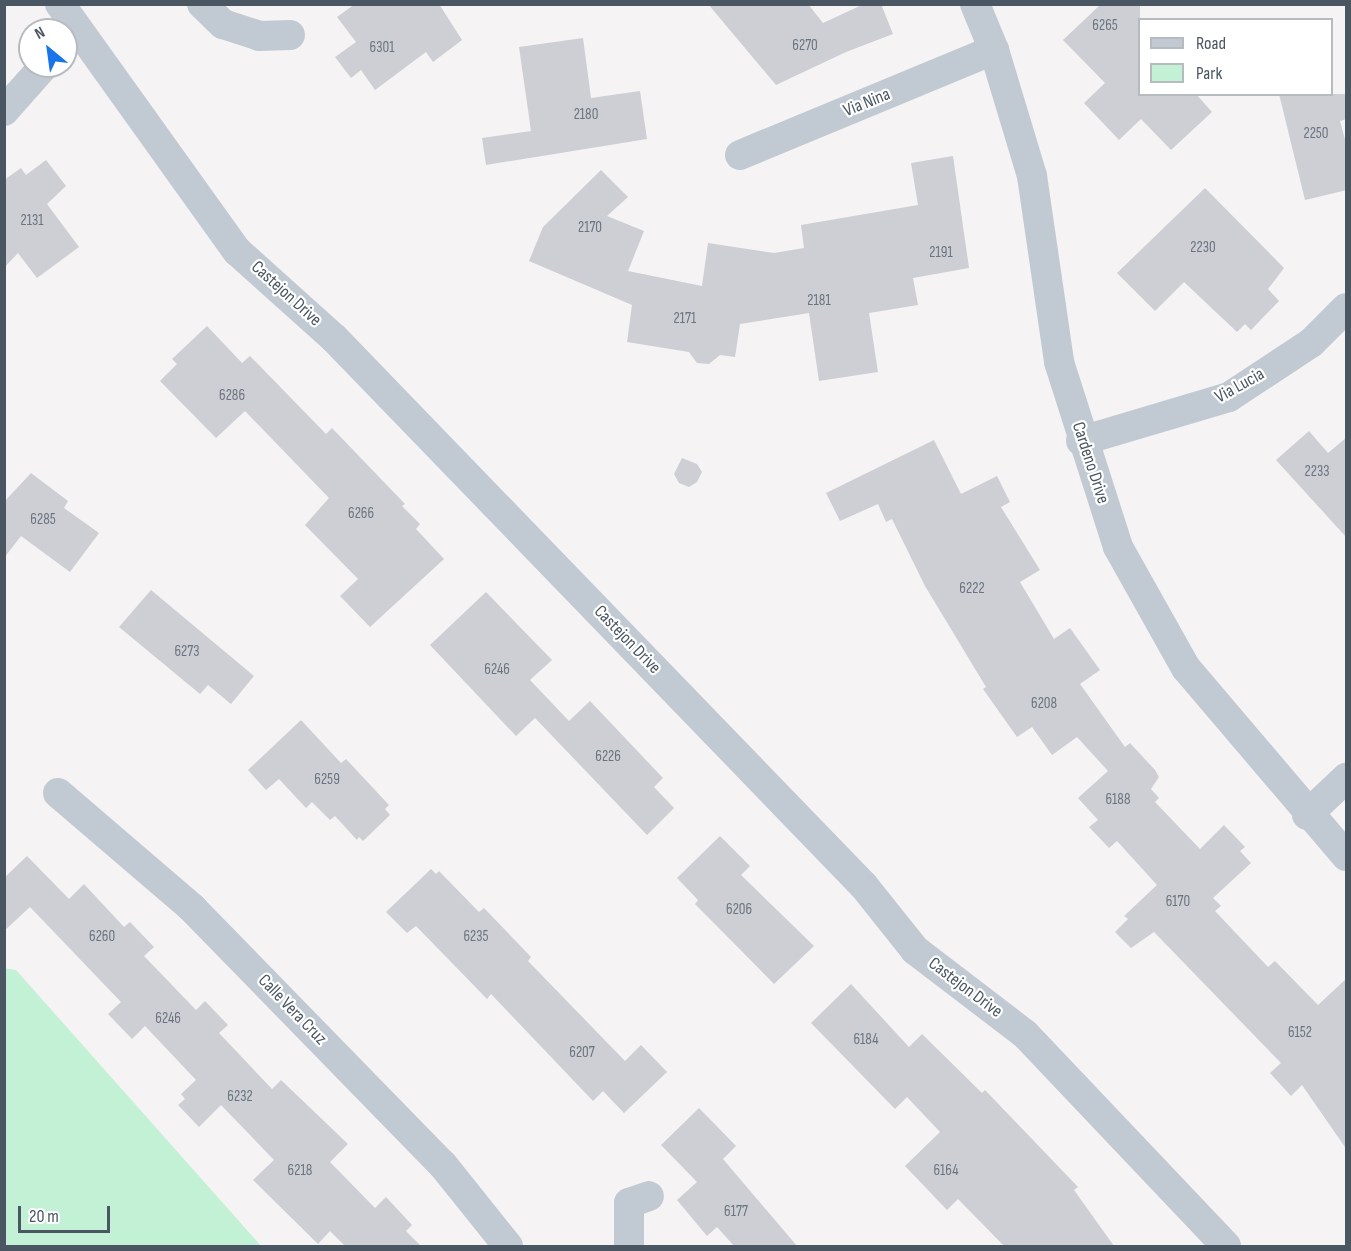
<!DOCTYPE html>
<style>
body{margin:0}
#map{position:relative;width:1351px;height:1251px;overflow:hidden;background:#f5f3f3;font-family:"Sofia Sans Condensed",sans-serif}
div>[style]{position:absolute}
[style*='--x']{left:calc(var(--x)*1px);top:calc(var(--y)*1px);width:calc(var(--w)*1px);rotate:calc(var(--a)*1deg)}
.green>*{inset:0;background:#c3f1d5}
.building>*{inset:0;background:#cdcfd5}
.minor>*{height:30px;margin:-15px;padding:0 15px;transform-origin:15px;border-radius:15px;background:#c1cad2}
span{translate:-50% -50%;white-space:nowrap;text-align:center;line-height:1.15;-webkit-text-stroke:4.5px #fff;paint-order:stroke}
.number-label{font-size:15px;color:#6b747e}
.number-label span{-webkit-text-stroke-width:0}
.street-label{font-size:18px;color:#4a5661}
.frame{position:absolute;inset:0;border:6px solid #4a5661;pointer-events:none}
.legend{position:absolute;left:1138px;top:18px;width:195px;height:78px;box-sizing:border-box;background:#fff;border:2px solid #b7bbc0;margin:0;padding:8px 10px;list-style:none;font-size:18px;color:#4a5661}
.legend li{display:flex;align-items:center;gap:12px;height:30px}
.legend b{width:30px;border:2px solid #b7bbc0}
.north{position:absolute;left:18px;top:18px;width:60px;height:60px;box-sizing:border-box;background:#fff;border:2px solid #b7bbc0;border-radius:50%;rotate:331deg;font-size:16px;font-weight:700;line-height:24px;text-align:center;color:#4a5661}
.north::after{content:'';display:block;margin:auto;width:21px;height:27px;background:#1a73e8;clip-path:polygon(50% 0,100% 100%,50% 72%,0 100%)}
.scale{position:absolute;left:18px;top:1206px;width:92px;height:27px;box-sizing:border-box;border:3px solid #4a5661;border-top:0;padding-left:8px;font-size:18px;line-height:21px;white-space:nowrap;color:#4a5661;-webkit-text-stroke:4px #fff;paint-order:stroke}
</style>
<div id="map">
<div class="green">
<div style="clip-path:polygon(4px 968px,16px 970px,261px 1246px,5px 1246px)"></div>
</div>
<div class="building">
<div style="clip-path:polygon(355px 4px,439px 4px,462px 40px,433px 62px,426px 52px,375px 90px,361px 70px,351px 78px,335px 57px,356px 42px,337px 17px)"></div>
<div style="clip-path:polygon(708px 4px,808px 4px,823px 23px,864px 4px,881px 4px,893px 34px,846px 52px,776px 85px)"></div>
<div style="clip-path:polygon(1101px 4px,1140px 4px,1140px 94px,1196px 94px,1212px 112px,1171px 150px,1141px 119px,1119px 140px,1084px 103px,1105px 83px,1063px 40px)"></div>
<div style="clip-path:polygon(583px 38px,591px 98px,640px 91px,647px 139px,486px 165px,482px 138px,531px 131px,519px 47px)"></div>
<div style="clip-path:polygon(1279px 94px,1347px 94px,1347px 119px,1340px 121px,1347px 147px,1347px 190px,1305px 200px)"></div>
<div style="clip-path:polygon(953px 156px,969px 268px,913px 278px,918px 305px,869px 313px,878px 372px,819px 381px,809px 313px,740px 324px,735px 357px,720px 355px,709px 364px,697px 363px,689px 352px,627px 342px,632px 305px,529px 261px,543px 227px,601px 170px,628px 197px,607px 216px,644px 231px,628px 271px,702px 286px,708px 243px,774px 253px,804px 248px,801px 225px,918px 205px,911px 163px)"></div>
<div style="clip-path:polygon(46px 160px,66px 186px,47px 204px,79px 247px,37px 278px,18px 253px,4px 268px,4px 180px,21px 168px,26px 175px)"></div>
<div style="clip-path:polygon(1205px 188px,1284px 268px,1268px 289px,1279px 301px,1251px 330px,1245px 324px,1237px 332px,1184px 282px,1155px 311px,1117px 273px)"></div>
<div style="clip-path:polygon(207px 326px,242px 363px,250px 356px,326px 434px,332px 428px,405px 504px,402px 506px,420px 524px,416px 529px,444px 559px,370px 627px,340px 596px,358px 579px,305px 525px,329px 498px,245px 411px,216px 438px,160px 381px,177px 364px,172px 359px)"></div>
<div style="clip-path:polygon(1309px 431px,1328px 453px,1347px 437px,1347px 538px,1276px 460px)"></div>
<div style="clip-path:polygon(934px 440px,961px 494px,997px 476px,1010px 502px,1001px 507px,1040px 570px,1020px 582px,1054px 639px,1070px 628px,1100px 670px,1080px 684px,1125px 747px,1130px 743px,1155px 770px,1159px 777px,1151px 789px,1159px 798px,1155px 802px,1200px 849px,1224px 825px,1245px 847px,1240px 851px,1251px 863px,1213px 898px,1221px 906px,1215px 911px,1268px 967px,1275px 961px,1318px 1005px,1347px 978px,1347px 1150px,1302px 1085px,1291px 1096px,1270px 1073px,1281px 1063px,1154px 932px,1131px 948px,1115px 932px,1128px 919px,1124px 916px,1157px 885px,1117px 841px,1109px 848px,1089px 827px,1098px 820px,1078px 798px,1108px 771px,1077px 737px,1052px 755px,1032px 727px,1017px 737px,983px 689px,986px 687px,925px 586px,892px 519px,886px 522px,878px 504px,840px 521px,826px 493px)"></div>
<div style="clip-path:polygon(682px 458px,697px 464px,702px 472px,697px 482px,689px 487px,679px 483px,674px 474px)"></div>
<div style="clip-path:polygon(31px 473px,68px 501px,64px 508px,99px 533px,70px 572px,21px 536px,4px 558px,4px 502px)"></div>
<div style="clip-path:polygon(151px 590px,254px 676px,231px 704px,208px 685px,200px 694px,119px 627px)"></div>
<div style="clip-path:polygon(486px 592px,552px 660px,530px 680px,569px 721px,590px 701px,663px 778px,654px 787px,674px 808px,647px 835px,535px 718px,516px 736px,430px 645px)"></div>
<div style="clip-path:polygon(301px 720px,341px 763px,346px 759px,389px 805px,385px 809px,390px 815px,363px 841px,359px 837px,357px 840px,335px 816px,330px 820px,312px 802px,306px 808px,279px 779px,266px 790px,248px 770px)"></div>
<div style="clip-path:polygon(720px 836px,750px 866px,741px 875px,814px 946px,774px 984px,695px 904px,698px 900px,677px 878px)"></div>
<div style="clip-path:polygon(27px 856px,69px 899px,84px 884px,124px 927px,130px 922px,154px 947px,144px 956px,196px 1010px,205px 1001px,228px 1025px,219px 1033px,272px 1089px,281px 1080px,348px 1144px,330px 1162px,375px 1208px,386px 1197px,412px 1225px,406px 1231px,421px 1246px,345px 1246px,330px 1231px,318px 1244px,253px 1180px,274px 1160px,221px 1105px,199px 1127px,178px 1105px,185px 1099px,181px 1094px,196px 1080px,145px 1026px,132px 1039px,108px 1014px,121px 1002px,30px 907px,4px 931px,4px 878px)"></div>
<div style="clip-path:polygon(431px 869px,436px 874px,439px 871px,479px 912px,484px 908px,531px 957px,528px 961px,625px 1061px,641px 1045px,667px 1072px,624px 1113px,603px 1091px,593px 1101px,491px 994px,487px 999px,416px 926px,407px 933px,386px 912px)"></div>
<div style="clip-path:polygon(851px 984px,909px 1047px,922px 1034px,982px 1093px,985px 1090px,1078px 1187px,1074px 1190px,1114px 1246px,1004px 1246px,958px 1199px,947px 1210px,905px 1166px,940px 1132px,907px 1097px,895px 1109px,811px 1023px)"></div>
<div style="clip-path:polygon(699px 1108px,736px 1146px,723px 1159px,797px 1246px,734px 1246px,717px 1227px,707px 1236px,677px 1200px,697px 1182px,661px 1145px)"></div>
</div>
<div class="minor">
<div style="--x:60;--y:4;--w:304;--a:54.4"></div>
<div style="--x:237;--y:251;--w:130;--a:41.9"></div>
<div style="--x:334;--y:338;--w:762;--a:45.96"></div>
<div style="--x:864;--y:886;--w:82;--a:51.4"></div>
<div style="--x:915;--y:950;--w:138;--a:37.4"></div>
<div style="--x:1025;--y:1034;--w:292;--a:46.5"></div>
<div style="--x:202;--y:4;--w:29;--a:44"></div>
<div style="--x:223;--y:24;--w:38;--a:18"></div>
<div style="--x:259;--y:36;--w:31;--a:-2"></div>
<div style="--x:975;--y:4;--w:50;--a:67.6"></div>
<div style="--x:994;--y:50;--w:132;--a:73.2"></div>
<div style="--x:1032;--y:176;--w:188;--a:81.7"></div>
<div style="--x:1059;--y:362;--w:194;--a:72.3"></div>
<div style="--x:1118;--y:547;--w:139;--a:60.7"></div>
<div style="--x:1186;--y:668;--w:247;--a:49.6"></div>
<div style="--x:4;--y:111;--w:60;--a:-48.4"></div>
<div style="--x:740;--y:155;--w:275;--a:-22.5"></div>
<div style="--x:1081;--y:441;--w:154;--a:-16.6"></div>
<div style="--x:1229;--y:397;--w:98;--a:-33.4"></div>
<div style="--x:1311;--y:343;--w:49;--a:-45"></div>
<div style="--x:58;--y:793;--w:177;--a:40.6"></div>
<div style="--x:192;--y:908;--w:359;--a:45.7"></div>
<div style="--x:443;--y:1165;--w:104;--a:51.3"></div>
<div style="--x:1307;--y:815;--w:54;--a:-43.5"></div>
<div style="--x:629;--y:1246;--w:43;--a:-90"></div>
<div style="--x:629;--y:1203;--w:21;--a:-19"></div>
</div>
<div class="number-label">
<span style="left:1105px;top:26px">6265</span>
<span style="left:805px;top:46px">6270</span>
<span style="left:382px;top:48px">6301</span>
<span style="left:586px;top:115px">2180</span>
<span style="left:1316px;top:134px">2250</span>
<span style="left:32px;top:221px">2131</span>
<span style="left:590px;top:228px">2170</span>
<span style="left:1203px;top:248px">2230</span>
<span style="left:941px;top:253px">2191</span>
<span style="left:819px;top:301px">2181</span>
<span style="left:685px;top:319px">2171</span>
<span style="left:232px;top:396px">6286</span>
<span style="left:1317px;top:472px">2233</span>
<span style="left:361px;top:514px">6266</span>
<span style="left:43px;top:520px">6285</span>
<span style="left:972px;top:589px">6222</span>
<span style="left:187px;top:652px">6273</span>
<span style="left:497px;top:670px">6246</span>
<span style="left:1044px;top:704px">6208</span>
<span style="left:608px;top:757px">6226</span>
<span style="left:327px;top:780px">6259</span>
<span style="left:1118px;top:800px">6188</span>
<span style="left:1178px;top:902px">6170</span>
<span style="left:739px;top:910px">6206</span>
<span style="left:102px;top:937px">6260</span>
<span style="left:476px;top:937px">6235</span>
<span style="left:168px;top:1019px">6246</span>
<span style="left:1300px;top:1033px">6152</span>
<span style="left:866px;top:1040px">6184</span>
<span style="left:582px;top:1053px">6207</span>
<span style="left:240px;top:1097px">6232</span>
<span style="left:300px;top:1171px">6218</span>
<span style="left:946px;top:1171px">6164</span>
<span style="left:736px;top:1212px">6177</span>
</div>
<div class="street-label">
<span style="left:867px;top:103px;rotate:-22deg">Via Nina</span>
<span style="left:286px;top:294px;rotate:42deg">Castejon Drive</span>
<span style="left:1240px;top:386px;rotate:-29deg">Via Lucia</span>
<span style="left:1090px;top:463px;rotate:72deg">Cardeno Drive</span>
<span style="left:627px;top:640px;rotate:46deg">Castejon Drive</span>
<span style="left:965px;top:988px;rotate:37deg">Castejon Drive</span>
<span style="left:292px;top:1010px;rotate:46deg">Calle Vera Cruz</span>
</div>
<div class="frame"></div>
<ul class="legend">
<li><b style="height:8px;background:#c1cad2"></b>Road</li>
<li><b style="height:16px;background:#c3f1d5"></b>Park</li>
</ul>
<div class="north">N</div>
<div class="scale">20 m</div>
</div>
